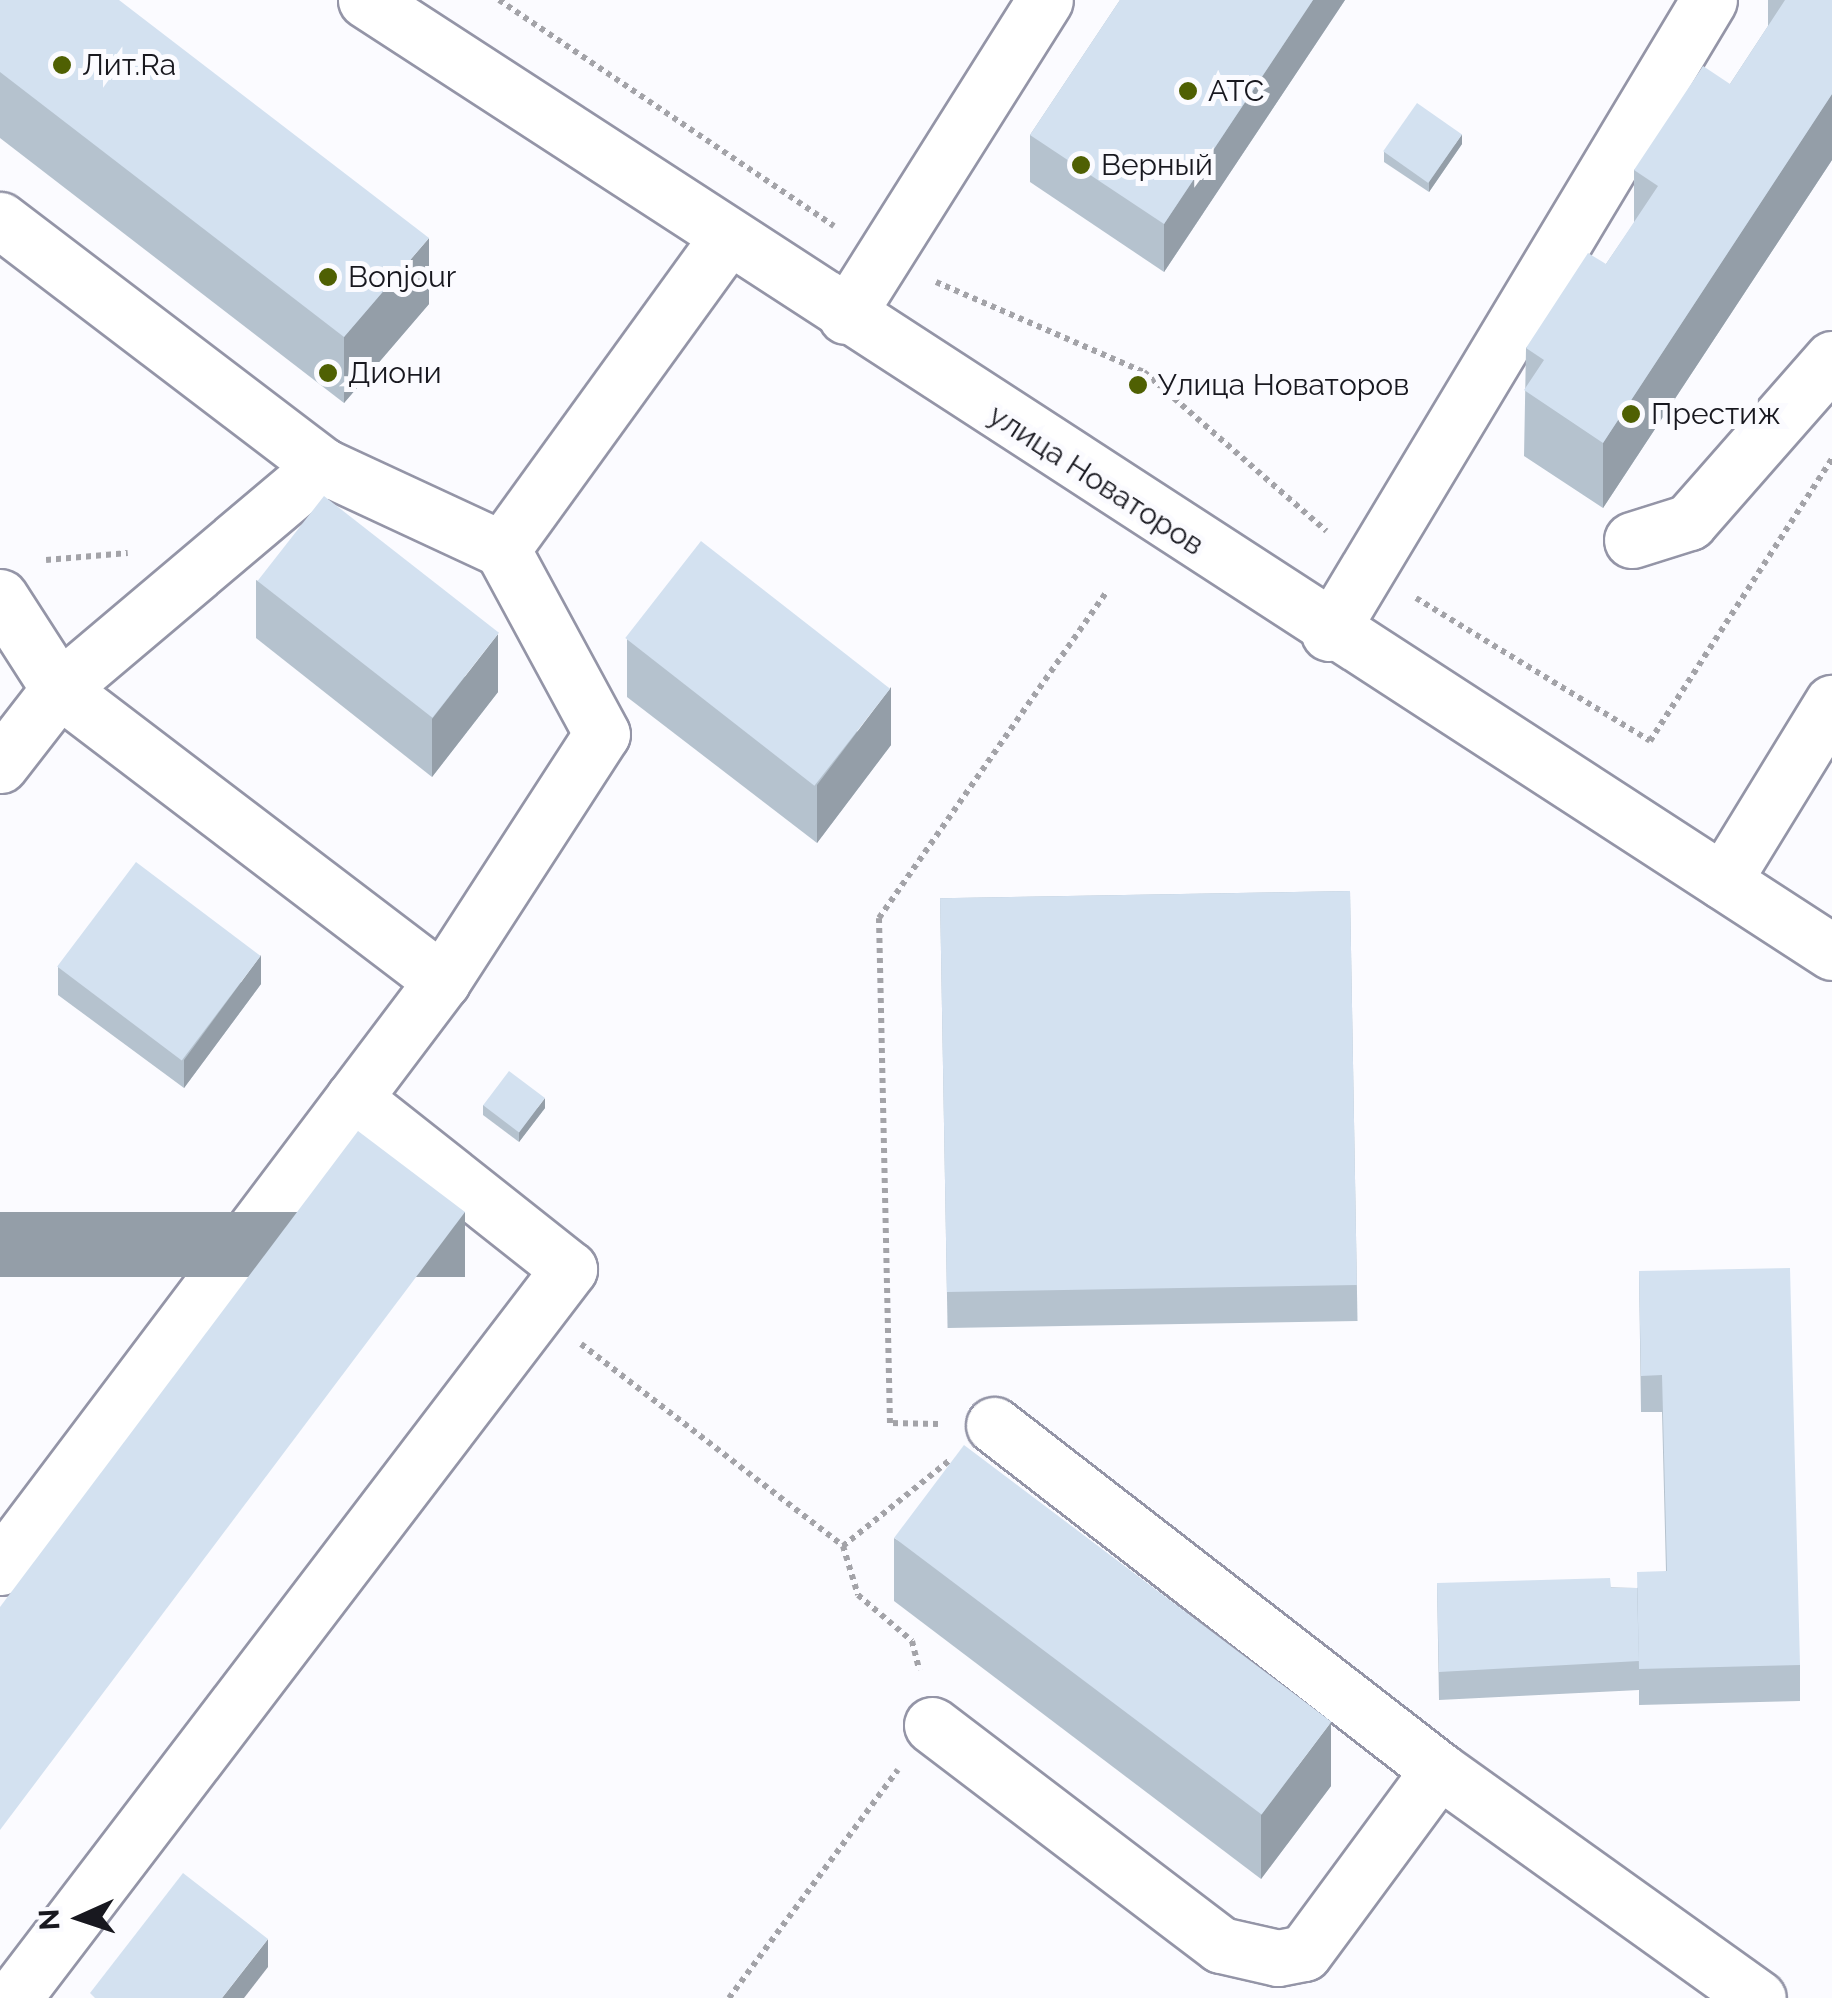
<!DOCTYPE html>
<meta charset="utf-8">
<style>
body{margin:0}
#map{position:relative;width:1832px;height:1998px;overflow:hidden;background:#fbfbff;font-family:Raleway,sans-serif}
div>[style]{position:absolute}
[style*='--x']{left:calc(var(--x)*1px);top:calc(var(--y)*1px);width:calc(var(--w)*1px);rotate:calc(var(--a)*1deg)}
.path>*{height:6px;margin-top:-3px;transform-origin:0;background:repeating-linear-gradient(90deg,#a3a3a8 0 5px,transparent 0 10px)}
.roads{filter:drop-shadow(2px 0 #9495a7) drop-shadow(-2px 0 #9495a7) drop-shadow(0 2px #9495a7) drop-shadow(0 -2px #9495a7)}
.minor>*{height:55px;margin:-27.5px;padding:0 27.5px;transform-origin:27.5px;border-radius:27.5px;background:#fff}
.wall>*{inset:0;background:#b5c2ce;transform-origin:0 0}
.shaded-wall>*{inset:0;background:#949ea8;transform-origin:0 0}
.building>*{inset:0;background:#d3e1f0;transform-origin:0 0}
.dots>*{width:28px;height:28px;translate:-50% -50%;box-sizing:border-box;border:5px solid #fbfbff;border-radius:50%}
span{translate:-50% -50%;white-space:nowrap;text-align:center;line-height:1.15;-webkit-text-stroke:10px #fbfbff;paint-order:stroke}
.poi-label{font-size:30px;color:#18181f}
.left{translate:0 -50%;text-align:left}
.street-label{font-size:30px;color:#18181f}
.north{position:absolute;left:30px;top:1868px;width:100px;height:100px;-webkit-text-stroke:8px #fbfbff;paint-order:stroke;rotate:267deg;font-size:28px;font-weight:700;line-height:40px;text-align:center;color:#18181f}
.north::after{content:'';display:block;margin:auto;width:35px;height:45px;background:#18181f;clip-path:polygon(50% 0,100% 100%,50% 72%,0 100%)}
</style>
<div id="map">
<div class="path">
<div style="--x:499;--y:0;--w:404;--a:34"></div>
<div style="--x:936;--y:282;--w:227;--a:23.4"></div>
<div style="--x:1144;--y:372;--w:242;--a:41.1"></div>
<div style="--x:46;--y:560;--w:82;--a:-4.9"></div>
<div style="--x:1416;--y:598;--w:274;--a:31.4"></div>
<div style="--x:1650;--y:741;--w:336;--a:-57.2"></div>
<div style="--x:581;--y:1344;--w:331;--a:37.6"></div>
<div style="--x:843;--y:1546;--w:51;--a:73"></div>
<div style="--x:858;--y:1595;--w:71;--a:40.4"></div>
<div style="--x:912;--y:1641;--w:30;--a:76"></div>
<div style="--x:938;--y:1424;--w:48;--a:-178.8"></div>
<div style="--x:890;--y:1423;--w:505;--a:-91.25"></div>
<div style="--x:879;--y:918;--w:396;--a:-55.1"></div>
<div style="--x:843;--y:1546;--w:137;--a:-38.8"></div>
<div style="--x:729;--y:1998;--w:284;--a:-53.5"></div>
</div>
<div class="roads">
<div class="minor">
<div style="--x:366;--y:0;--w:1748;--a:33"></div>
<div style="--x:0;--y:220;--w:406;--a:37.3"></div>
<div style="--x:323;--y:466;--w:197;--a:24.9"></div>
<div style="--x:846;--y:316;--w:373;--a:-57.8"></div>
<div style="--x:1632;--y:540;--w:60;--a:-17.5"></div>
<div style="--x:1689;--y:522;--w:217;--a:-48.7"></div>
<div style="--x:0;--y:597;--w:109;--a:57.3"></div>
<div style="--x:59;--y:689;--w:346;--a:-40.2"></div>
<div style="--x:1329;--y:633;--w:738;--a:-59.02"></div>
<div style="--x:0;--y:765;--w:96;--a:-52.2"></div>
<div style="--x:59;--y:689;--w:482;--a:37.3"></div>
<div style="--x:1723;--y:881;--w:209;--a:-58.5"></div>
<div style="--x:994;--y:1425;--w:563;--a:37.79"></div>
<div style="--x:1439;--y:1770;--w:392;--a:35.6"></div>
<div style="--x:0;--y:1567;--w:734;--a:-52.97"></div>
<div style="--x:442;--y:981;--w:294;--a:-57.1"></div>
<div style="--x:602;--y:734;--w:210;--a:-118.4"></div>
<div style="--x:502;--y:549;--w:384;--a:-54.1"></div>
<div style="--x:932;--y:1725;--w:363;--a:37.3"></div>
<div style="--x:1221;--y:1945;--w:58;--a:12.8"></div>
<div style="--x:1278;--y:1958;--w:26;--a:-11"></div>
<div style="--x:1304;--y:1953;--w:227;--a:-53.6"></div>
<div style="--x:13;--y:1998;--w:917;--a:-52.67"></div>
<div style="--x:569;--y:1269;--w:275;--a:-141.6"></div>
</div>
</div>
<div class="wall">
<div style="clip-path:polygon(0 0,429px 304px,344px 403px,0 138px)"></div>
<div style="clip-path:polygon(1120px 0,1345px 0,1164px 272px,1030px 182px,1030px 135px)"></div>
<div style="clip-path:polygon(1768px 0,1832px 0,1832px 160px,1603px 508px,1524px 456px,1526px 348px,1606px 264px,1634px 223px,1634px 170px,1730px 84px,1768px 26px)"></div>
<div style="clip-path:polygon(1462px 144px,1429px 192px,1384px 162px,1384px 152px)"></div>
<div style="clip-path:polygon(256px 580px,498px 692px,432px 777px,256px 638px)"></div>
<div style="clip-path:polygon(627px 639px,891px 745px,817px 843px,627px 697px)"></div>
<div style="left:1350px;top:891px;width:430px;height:410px;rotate:89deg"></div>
<div style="clip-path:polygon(58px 967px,261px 984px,184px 1088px,58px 995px)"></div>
<div style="clip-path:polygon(483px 1105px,545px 1108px,519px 1142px,483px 1115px)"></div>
<div style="clip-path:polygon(1639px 1271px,1800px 1665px,1800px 1701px,1639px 1705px,1639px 1690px,1439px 1700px,1437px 1583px,1637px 1588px,1666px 1571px,1662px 1412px,1641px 1412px)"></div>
<div style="clip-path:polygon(894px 1538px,1331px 1786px,1261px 1879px,894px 1601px)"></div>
</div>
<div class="shaded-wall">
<div style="clip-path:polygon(1313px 0,1345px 0,1164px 272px,1164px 224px)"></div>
<div style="clip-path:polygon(1832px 94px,1832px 160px,1603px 508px,1603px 443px)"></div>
<div style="clip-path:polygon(1462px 134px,1462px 144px,1429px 192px,1429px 182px)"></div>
<div style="clip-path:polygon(429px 238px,429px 304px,344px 403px,344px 337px)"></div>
<div style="clip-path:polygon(498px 634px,498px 692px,432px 777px,432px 719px)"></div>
<div style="clip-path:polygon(891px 687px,891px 745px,817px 843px,817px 785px)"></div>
<div style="clip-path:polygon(261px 955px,261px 984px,184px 1088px,184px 1060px)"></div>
<div style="clip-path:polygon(545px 1098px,545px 1108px,519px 1142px,519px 1132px)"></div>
<div style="left:465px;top:1212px;width:65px;height:773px;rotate:90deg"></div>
<div style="clip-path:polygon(1331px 1722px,1331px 1786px,1261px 1879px,1261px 1815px)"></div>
<div style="clip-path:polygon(268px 1939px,268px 1967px,244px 1998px,222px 1998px)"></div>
</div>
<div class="building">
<div style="clip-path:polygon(0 0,119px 0,429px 238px,344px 337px,0 72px)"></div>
<div style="clip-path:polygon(1120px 0,1313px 0,1164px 224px,1030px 135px)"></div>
<div style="clip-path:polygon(1785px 0,1832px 0,1832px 94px,1603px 443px,1524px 390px,1544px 360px,1526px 348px,1588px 253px,1606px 264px,1658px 186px,1634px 170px,1703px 66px,1730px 84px)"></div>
<div style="left:1417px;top:103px;width:55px;height:59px;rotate:35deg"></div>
<div style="left:324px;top:496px;width:222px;height:108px;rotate:38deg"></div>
<div style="left:701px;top:541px;width:240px;height:123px;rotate:38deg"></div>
<div style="left:136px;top:862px;width:156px;height:131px;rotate:37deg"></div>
<div style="left:1350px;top:891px;width:394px;height:410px;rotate:89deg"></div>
<div style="left:509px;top:1071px;width:45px;height:43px;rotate:37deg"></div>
<div style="clip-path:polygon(358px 1131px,465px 1212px,0 1830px,0 1607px)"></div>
<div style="clip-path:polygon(1790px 1268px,1800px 1665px,1639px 1669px,1637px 1572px,1667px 1571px,1662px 1375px,1641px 1376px,1639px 1271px)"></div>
<div style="left:964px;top:1445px;width:460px;height:116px;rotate:37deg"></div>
<div style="clip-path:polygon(1610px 1578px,1611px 1588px,1637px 1588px,1639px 1661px,1439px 1672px,1437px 1583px)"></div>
<div style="clip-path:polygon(183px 1873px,268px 1939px,222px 1998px,95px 1998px,90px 1993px)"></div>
</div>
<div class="dots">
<div style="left:62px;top:65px;background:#4f6003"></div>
<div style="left:1188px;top:91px;background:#4f6003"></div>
<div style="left:1081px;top:165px;background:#4f6003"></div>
<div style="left:328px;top:277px;background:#4f6003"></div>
<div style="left:328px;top:373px;background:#4f6003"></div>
<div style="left:1138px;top:385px;background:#4f6003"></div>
<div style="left:1631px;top:414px;background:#4f6003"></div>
</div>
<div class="poi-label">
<span class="left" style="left:82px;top:65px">Лит.Ra</span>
<span class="left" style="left:1208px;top:91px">АТС</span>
<span class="left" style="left:1101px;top:165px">Верный</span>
<span class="left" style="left:348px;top:277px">Bonjour</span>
<span class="left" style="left:348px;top:373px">Диони</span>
<span class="left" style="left:1158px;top:385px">Улица Новаторов</span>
<span class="left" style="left:1651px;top:414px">Престиж</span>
</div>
<div class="street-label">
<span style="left:1096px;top:480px;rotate:33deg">улица Новаторов</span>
</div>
<div class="north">N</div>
</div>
